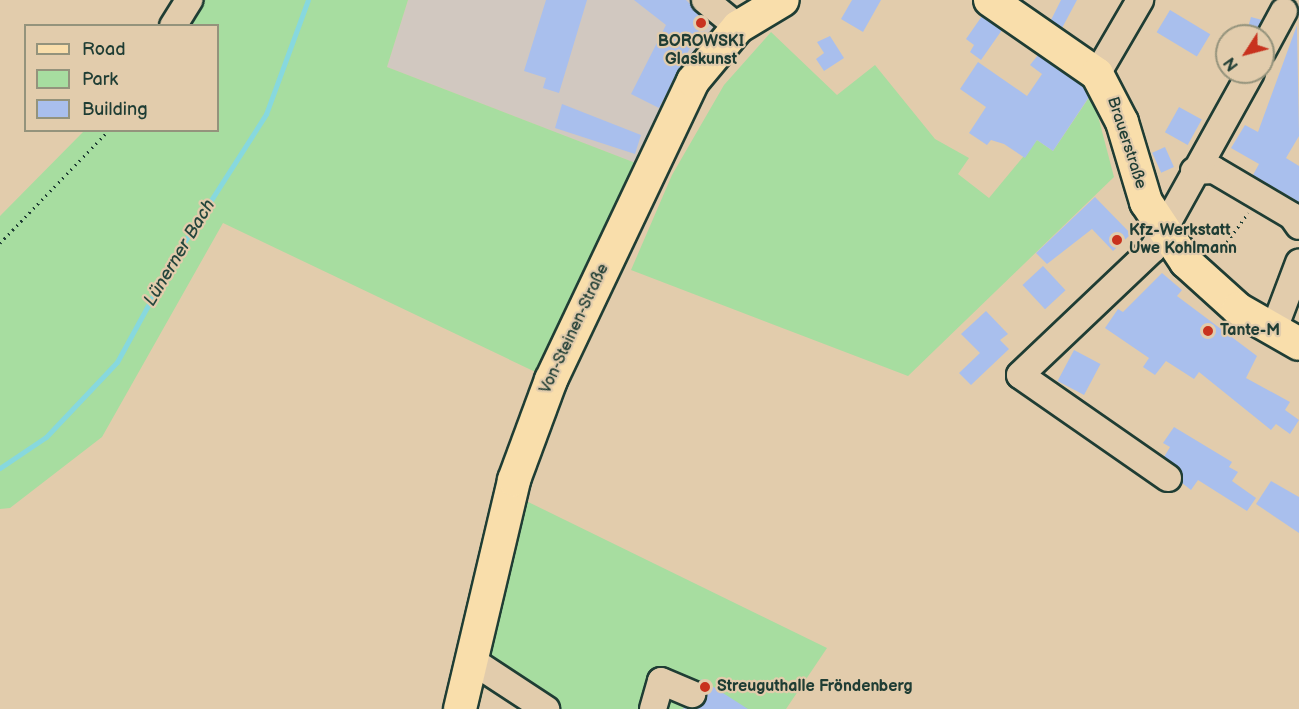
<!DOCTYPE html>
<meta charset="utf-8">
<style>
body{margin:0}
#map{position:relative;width:1299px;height:709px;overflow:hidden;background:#e2ccac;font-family:"Balsamiq Sans",sans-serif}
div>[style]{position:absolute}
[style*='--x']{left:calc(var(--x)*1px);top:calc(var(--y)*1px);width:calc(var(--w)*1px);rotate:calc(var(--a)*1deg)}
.built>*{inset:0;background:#d1c8c0}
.green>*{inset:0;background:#a7dda0}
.stream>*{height:5px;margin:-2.5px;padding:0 2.5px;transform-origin:2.5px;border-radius:2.5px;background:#87d8de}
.building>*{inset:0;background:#a9bfed;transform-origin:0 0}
.path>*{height:3px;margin-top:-1.5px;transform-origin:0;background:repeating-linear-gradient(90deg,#1f3d34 0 1.5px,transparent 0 6px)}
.roads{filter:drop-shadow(2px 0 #1f3d34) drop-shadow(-2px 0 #1f3d34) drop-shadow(0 2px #1f3d34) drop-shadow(0 -2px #1f3d34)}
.minor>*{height:26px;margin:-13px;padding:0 13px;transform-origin:13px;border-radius:13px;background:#e2ccac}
.major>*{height:32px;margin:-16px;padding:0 16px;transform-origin:16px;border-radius:16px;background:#f9deab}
.dots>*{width:16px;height:16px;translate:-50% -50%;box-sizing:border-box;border:3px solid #e2ccac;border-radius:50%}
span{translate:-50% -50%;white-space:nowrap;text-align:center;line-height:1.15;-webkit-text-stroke:4.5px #e2ccac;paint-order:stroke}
.poi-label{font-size:16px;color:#1f3d34;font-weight:700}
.left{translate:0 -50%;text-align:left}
.street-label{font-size:16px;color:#1f3d34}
.water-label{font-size:18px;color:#24453c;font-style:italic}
.legend{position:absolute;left:24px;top:24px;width:195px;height:108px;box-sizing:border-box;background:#e2ccac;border:2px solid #94937c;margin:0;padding:8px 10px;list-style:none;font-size:18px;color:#1f3d34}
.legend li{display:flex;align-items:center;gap:12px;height:30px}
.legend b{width:30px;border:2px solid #94937c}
.north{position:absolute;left:1215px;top:24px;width:60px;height:60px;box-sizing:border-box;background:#e2ccac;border:2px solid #94937c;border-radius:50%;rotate:234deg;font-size:16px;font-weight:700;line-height:24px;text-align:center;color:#1f3d34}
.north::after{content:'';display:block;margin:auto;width:21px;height:27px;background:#c8321e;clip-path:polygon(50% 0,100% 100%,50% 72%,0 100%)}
</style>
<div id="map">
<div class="built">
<div style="clip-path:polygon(408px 0,689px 0,720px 20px,646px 167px,387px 67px)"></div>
</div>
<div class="green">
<div style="clip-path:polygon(193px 0,408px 0,387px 67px,646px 167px,546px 377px,223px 223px,102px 437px,10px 508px,0 509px,0 216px,84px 131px,218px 130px,218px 26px,176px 25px)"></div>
<div style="clip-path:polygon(771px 32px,837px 95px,875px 65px,935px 139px,969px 158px,958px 174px,989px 198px,1037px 140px,1053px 151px,1092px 93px,1114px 177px,908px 376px,631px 270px,672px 175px,724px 85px)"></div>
<div style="clip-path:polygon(518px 497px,827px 648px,786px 709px,526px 709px,472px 674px)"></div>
</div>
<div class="stream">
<div style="--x:0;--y:468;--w:55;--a:-34"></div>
<div style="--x:46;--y:437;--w:103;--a:-46.6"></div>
<div style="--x:117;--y:362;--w:119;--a:-61.3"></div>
<div style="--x:174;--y:258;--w:171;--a:-57.4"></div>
<div style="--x:266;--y:114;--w:121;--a:-69.8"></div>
</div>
<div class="building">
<div style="clip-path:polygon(546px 0,587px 0,559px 93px,543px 88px,546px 78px,524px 71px)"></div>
<div style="clip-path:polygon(634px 0,686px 0,705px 19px,659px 108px,631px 94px,666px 25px)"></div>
<div style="clip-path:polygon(852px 0,881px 0,863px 32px,841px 19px)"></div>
<div style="clip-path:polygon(1061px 0,1077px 0,1062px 28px,1051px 20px)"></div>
<div style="left:1170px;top:10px;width:47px;height:26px;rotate:31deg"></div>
<div style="clip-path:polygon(982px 16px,1002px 30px,981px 60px,970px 52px,974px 45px,966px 39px)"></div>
<div style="clip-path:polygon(1251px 17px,1262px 20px,1254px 36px,1246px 34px)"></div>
<div style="clip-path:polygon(1297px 25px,1299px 136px,1286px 158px,1299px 166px,1299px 202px,1253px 175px,1259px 164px,1231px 148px,1245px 125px,1258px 132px)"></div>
<div style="clip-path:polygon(830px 36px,844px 58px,824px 71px,816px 59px,824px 53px,817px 42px)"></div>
<div style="clip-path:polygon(1038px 55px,1083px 86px,1089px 97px,1053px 151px,1037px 140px,1025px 158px,1004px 144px,991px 140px,987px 145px,969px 133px,986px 107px,960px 89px,978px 62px,1027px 96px,1042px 74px,1030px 65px)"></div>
<div style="clip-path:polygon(562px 104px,641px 135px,635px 154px,555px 128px)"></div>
<div style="left:1179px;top:107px;width:26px;height:29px;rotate:29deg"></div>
<div style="left:1165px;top:147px;width:22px;height:14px;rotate:66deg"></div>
<div style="clip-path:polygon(1095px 197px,1131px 234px,1113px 251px,1092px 229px,1047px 264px,1036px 253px)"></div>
<div style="left:1043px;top:266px;width:33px;height:28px;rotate:47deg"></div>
<div style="clip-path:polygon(1162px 273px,1182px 290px,1177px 296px,1257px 356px,1246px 378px,1290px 402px,1285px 410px,1299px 420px,1290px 434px,1276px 424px,1271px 430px,1199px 372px,1194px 379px,1166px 361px,1155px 375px,1143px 367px,1149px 358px,1105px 328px,1118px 309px,1123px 312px)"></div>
<div style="clip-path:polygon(986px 311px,1008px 334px,1000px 340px,1009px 349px,971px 385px,959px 373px,980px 353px,961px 334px)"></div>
<div style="left:1074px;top:350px;width:30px;height:35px;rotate:28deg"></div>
<div style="clip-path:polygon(1174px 427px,1232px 462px,1229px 467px,1238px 472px,1232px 481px,1256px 498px,1247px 511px,1198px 480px,1191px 490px,1182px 483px,1181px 471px,1164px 457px,1170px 447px,1163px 443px)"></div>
<div style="clip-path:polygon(1271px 481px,1299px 497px,1299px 533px,1256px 504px)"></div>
<div style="clip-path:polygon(701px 679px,748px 709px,682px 709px,706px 700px)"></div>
</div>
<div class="path">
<div style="--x:1227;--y:242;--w:36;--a:-54"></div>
<div style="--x:0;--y:243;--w:157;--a:-46"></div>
</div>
<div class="roads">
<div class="minor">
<div style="--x:705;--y:0;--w:43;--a:39.3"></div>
<div style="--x:173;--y:26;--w:31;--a:-58"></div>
<div style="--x:1263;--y:50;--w:44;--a:-61.7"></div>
<div style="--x:1097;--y:74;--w:86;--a:-59.8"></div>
<div style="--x:1194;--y:171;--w:20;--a:-3"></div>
<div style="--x:1214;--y:170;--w:91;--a:30.5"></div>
<div style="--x:1292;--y:216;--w:12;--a:55"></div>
<div style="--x:1274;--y:329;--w:71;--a:-69.3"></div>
<div style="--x:1168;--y:478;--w:180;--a:-145.2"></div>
<div style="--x:1020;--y:375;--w:183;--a:-43.5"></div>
<div style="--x:1153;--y:249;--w:202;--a:-61"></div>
<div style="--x:471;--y:660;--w:90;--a:33.2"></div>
<div style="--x:653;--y:709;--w:29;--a:-74"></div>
<div style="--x:661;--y:681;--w:34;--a:23"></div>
</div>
<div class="major">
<div style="--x:990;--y:0;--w:130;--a:34.7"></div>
<div style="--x:1097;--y:74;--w:54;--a:62.5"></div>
<div style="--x:1122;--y:122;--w:84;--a:73.3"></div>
<div style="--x:1146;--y:202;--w:72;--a:56.3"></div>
<div style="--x:1186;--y:262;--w:70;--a:42.1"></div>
<div style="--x:1238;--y:309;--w:70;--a:29.8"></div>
<div style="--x:460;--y:709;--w:235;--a:-76.7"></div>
<div style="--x:514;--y:480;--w:107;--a:-69.7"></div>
<div style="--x:551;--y:380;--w:331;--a:-64.6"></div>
<div style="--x:693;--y:81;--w:70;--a:-50.2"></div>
<div style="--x:738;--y:27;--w:52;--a:-31"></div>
</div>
</div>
<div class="dots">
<div style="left:701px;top:23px;background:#c8321e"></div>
<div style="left:1117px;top:240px;background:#c8321e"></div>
<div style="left:1208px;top:331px;background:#c8321e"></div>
<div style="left:705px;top:687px;background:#c8321e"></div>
</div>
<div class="poi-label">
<span style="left:701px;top:51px">BOROWSKI<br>Glaskunst</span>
<span class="left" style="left:1129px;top:240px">Kfz-Werkstatt<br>Uwe Kohlmann</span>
<span class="left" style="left:1220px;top:331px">Tante-M</span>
<span class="left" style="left:717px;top:687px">Streuguthalle Fröndenberg</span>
</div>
<div class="street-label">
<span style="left:1126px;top:143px;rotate:72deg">Brauerstraße</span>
<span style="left:575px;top:329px;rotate:-65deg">Von-Steinen-Straße</span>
</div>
<div class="water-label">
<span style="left:180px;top:253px;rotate:-59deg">Lünerner Bach</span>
</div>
<ul class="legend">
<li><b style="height:8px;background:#f9deab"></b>Road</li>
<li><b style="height:16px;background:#a7dda0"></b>Park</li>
<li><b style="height:16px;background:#a9bfed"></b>Building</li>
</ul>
<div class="north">N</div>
</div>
